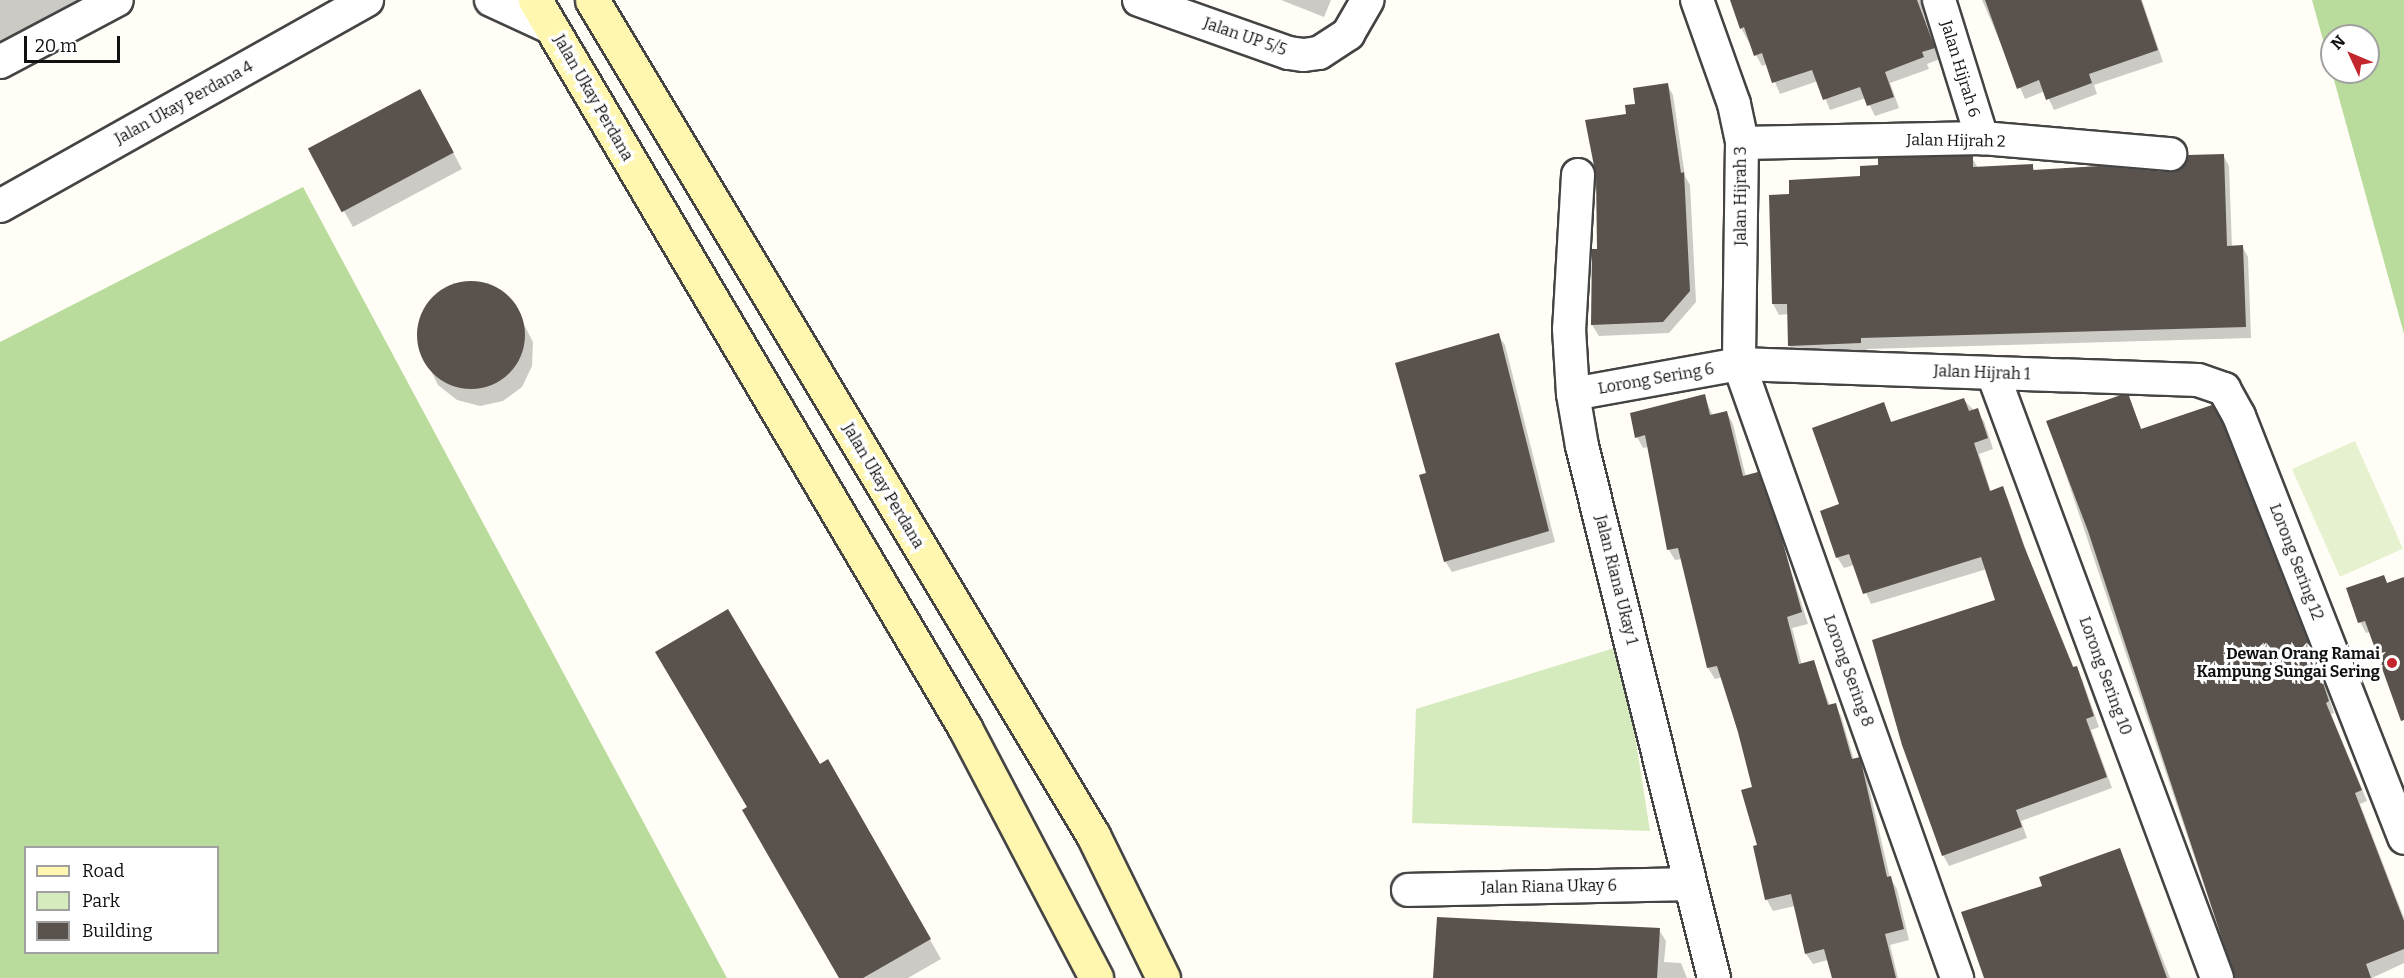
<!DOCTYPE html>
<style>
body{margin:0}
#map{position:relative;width:2404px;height:978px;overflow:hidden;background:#fffdf5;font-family:Bitter,serif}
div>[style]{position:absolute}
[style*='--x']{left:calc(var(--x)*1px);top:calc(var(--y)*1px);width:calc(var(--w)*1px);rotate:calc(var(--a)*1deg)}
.green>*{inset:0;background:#d5ebbd}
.forest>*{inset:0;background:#b9dc9c}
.pitch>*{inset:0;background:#e6f2cf;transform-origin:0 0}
.shadow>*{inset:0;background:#0003}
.building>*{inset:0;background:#5a524d;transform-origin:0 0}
.round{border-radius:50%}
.roads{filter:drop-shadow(2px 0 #444) drop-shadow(-2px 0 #444) drop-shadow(0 2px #444) drop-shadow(0 -2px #444)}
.street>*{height:32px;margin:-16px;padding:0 16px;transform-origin:16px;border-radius:16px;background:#fff}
.secondary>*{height:33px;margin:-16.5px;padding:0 16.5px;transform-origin:16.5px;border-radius:16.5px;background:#fff6b0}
.dots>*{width:16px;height:16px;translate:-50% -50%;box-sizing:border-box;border:3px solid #fff;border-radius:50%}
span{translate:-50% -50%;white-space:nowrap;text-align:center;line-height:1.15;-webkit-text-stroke:6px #fff;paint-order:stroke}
.street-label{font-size:16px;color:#111}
.poi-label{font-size:16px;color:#111;font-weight:700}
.right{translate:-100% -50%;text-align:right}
.legend{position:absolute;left:24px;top:846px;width:195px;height:108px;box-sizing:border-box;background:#fff;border:2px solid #a0a0a0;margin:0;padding:8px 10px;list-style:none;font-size:18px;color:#111}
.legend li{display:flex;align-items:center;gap:12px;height:30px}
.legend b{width:30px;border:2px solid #a0a0a0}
.north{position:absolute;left:2320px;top:24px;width:60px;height:60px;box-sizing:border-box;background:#fff;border:2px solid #a0a0a0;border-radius:50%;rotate:314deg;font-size:16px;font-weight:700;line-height:24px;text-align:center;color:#111}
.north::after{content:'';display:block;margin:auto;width:21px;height:27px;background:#c4262e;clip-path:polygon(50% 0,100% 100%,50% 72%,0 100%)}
.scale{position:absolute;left:24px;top:36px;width:96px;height:27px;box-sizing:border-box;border:3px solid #111;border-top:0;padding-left:8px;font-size:18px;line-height:21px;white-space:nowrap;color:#111;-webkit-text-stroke:4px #fff;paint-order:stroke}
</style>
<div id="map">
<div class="green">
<div style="clip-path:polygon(1621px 646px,1650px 831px,1412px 823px,1416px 709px)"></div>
</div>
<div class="forest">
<div style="clip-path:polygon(evenodd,2312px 0,2404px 0,2404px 334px,2312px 0,2332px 36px,2368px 36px,2368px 72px,2332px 72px,2332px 36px)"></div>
<div style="clip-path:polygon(evenodd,303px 187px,727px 978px,0 978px,0 342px,303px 187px,26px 848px,218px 848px,218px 952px,26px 952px,26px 848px)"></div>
</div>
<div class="pitch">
<div style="left:2355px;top:441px;width:118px;height:69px;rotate:66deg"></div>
</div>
<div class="shadow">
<div style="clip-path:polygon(0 0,97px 0,0 45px)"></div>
<div style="clip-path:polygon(1281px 0,1331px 0,1324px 17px)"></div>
<div style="clip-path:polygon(1731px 0,1922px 0,1940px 59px,1927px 64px,1929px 69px,1890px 83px,1899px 108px,1875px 116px,1866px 98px,1830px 110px,1818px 81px,1780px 94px,1767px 64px,1762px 66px,1741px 28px)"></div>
<div style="clip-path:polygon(1982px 0,2142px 0,2163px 62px,2094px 85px,2097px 94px,2054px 110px,2045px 91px,2025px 99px)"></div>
<div style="clip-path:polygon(1667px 84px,1673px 95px,1685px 176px,1690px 185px,1696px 302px,1669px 333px,1599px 336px,1592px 325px,1598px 250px,1628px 116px)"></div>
<div style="clip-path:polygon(429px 107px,462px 169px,353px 227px,344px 211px)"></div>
<div style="clip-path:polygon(2223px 155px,2229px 166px,2232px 247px,2242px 246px,2248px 257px,2251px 338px,1867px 349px,1867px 354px,1796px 357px,1790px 346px,1789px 314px,1779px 315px,1773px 304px,1791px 195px,1972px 158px,1978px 168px,2032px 165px,2035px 171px,2169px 173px)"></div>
<div style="clip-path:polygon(472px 282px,495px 288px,513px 303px,533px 342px,532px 366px,522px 387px,503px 401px,480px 406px,457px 400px,438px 385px,419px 346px,420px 322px,431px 301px,449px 287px)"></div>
<div style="clip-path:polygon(1498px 335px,1505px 345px,1555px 542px,1452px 572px,1445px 561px,1428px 474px)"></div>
<div style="clip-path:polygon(1704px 396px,1713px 416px,1727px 413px,1733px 424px,1746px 477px,1758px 474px,1764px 485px,1808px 624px,1792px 628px,1802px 665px,1813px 661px,1830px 706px,1835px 705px,1841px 716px,1854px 760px,1859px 759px,1865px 770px,1890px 878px,1897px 889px,1909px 940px,1890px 945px,1898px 978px,1832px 978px,1828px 960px,1813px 964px,1806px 954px,1795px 906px,1773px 911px,1767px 900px,1755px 847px,1759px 846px,1754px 788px,1722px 677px,1715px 679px,1708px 668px,1682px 559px,1675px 560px,1669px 550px,1648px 447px,1643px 448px,1637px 437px)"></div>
<div style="clip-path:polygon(2128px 397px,2142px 430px,2218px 418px,2323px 678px,2334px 713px,2331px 714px,2367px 801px,2360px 804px,2404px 918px,2404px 963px,2372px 978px,2235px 978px,2048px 422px)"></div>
<div style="clip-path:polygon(1964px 400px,1984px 421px,1993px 449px,1979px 454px,1991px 492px,2002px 488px,2008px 499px,2029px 559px,2074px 668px,2082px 679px,2099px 727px,2091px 730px,2112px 788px,2021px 821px,2027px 838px,1949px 866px,1943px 855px,1997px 601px,1987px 569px,1871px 604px,1854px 565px,1844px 568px,1837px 557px,1841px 505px,1883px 404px,1892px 423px)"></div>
<div style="clip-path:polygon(2384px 577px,2388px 585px,2404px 579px,2404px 713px,2370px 632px,2366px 633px,2360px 622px)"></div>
<div style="clip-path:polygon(828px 761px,941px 959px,908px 978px,841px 978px,749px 807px)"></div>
<div style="clip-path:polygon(2120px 850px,2170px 978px,1985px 978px)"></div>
<div style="clip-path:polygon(1659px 930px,1666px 941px,1664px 962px,1681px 963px,1687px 978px,1434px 978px)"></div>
</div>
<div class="building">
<div style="clip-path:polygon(1730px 0,1917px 0,1935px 48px,1922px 52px,1924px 57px,1885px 72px,1894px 97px,1867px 106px,1860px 87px,1823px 100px,1812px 70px,1772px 83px,1762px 53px,1754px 56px,1744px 27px,1740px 29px)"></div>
<div style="clip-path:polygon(1985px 0,2141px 0,2158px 50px,2089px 74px,2092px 83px,2046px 100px,2039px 80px,2017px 89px)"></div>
<div style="clip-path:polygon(1668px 83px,1681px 173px,1684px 172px,1690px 291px,1663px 322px,1591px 325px,1592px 249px,1597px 249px,1596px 176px,1585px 120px,1626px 114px,1625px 105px,1635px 104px,1633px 88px)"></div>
<div style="left:420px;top:89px;width:72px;height:127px;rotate:62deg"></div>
<div style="clip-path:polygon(2224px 154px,2227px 246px,2243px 245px,2246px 327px,1861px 338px,1861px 343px,1788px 346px,1787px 304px,1772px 304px,1769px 195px,1789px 194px,1789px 180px,1860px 176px,1860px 166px,1878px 165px,1878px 158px,1973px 156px,1973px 167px,2033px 164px,2033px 170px,2099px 166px,2168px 172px,2184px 165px,2188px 155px)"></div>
<div class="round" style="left:417px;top:281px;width:108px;height:108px"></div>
<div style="clip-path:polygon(1499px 333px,1549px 531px,1444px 562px,1419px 475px,1426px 473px,1395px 363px)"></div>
<div style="clip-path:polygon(1705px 394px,1710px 415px,1727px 411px,1743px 476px,1758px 472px,1782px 539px,1802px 612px,1787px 617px,1799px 664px,1814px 660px,1828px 705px,1836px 703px,1852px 759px,1860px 757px,1887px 877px,1891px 876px,1904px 929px,1885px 934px,1896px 978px,1832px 978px,1824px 949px,1805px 954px,1791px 894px,1765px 900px,1753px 846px,1757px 845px,1741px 790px,1752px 787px,1738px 732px,1717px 666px,1707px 668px,1678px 548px,1667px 550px,1645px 435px,1635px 438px,1630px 413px)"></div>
<div style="clip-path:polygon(2121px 395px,2129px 396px,2141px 429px,2212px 405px,2223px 424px,2317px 665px,2329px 701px,2326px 703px,2362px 790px,2355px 793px,2404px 921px,2404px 949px,2366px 964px,2371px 978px,2235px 978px,2088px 531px,2046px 421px)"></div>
<div style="clip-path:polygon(1964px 398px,1969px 411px,1978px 408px,1988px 438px,1974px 443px,1990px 491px,2003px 486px,2024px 546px,2073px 667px,2077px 666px,2094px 716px,2086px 719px,2107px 777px,2016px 810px,2022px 827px,1942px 856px,1902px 745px,1872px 640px,1995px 600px,1981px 557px,1863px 594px,1849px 554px,1836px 558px,1820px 511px,1839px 504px,1812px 428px,1884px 402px,1891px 422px)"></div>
<div style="clip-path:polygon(2384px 575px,2387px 583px,2404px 577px,2404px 720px,2401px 721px,2365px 621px,2358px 623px,2346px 588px)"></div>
<div style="clip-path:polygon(728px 609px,820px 764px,828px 759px,931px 939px,863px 978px,839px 978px,742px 810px,747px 807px,655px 652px)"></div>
<div style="clip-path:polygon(2120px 848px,2167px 978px,1984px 978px,1961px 912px,2042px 886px,2039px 877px)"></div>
<div style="clip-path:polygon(1437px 917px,1660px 928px,1657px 978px,1433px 978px)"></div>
</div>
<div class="roads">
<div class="street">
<div style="--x:491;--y:0;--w:67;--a:24.7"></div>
<div style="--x:1139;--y:0;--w:159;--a:19.5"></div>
<div style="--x:1289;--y:53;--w:15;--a:8"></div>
<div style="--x:1304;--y:55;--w:15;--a:-8"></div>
<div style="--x:1319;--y:53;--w:35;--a:-33"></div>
<div style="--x:1348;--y:34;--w:39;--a:-60"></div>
<div style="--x:1697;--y:0;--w:110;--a:70.4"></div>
<div style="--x:1734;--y:104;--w:40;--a:78"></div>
<div style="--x:1742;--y:143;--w:221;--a:90.8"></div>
<div style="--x:1739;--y:364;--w:652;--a:70.45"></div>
<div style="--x:1939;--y:0;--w:145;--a:72.7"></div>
<div style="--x:0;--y:62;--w:132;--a:-27.9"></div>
<div style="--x:1742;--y:143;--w:240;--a:-1.2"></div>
<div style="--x:1982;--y:138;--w:189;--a:4.9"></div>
<div style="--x:1578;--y:175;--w:154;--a:93.3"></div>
<div style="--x:1569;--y:329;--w:65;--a:86.5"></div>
<div style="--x:1573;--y:394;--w:53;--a:80.2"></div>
<div style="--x:1582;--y:446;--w:548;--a:76.07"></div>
<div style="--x:0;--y:206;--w:421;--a:-29.3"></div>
<div style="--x:1993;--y:374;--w:644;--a:69.65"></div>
<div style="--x:1573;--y:394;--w:169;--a:-10.2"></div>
<div style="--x:1739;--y:364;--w:459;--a:2"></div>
<div style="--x:2198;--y:380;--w:28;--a:19"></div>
<div style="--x:2224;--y:389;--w:31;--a:61"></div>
<div style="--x:2239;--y:416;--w:453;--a:68.6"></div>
<div style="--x:1408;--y:890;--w:282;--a:-1.2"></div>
</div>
<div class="secondary">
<div style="--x:535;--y:0;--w:846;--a:59.43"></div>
<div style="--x:965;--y:728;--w:282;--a:62.3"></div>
<div style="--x:592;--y:0;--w:974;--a:59.04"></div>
<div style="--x:1093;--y:835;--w:159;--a:63.9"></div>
</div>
</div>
<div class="dots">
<div style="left:2392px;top:663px;background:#c4262e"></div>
</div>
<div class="street-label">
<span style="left:1245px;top:37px;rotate:19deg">Jalan UP 5/5</span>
<span style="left:1960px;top:69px;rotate:73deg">Jalan Hijrah 6</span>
<span style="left:593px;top:98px;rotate:60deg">Jalan Ukay Perdana</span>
<span style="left:184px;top:103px;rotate:-29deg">Jalan Ukay Perdana 4</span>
<span style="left:1956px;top:141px;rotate:1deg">Jalan Hijrah 2</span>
<span style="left:1741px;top:196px;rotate:-90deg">Jalan Hijrah 3</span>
<span style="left:1982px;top:373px;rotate:2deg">Jalan Hijrah 1</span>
<span style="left:1656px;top:379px;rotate:-10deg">Lorong Sering 6</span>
<span style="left:883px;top:486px;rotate:59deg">Jalan Ukay Perdana</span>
<span style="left:2296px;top:562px;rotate:69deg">Lorong Sering 12</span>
<span style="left:1616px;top:580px;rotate:76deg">Jalan Riana Ukay 1</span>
<span style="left:1848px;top:671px;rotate:70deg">Lorong Sering 8</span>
<span style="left:2105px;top:676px;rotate:70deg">Lorong Sering 10</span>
<span style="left:1549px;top:887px;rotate:-1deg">Jalan Riana Ukay 6</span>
</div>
<div class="poi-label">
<span class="right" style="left:2380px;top:663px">Dewan Orang Ramai<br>Kampung Sungai Sering</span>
</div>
<ul class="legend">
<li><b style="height:8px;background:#fff6b0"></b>Road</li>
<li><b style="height:16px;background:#d5ebbd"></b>Park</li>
<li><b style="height:16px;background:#5a524d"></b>Building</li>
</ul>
<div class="north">N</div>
<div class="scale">20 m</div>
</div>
